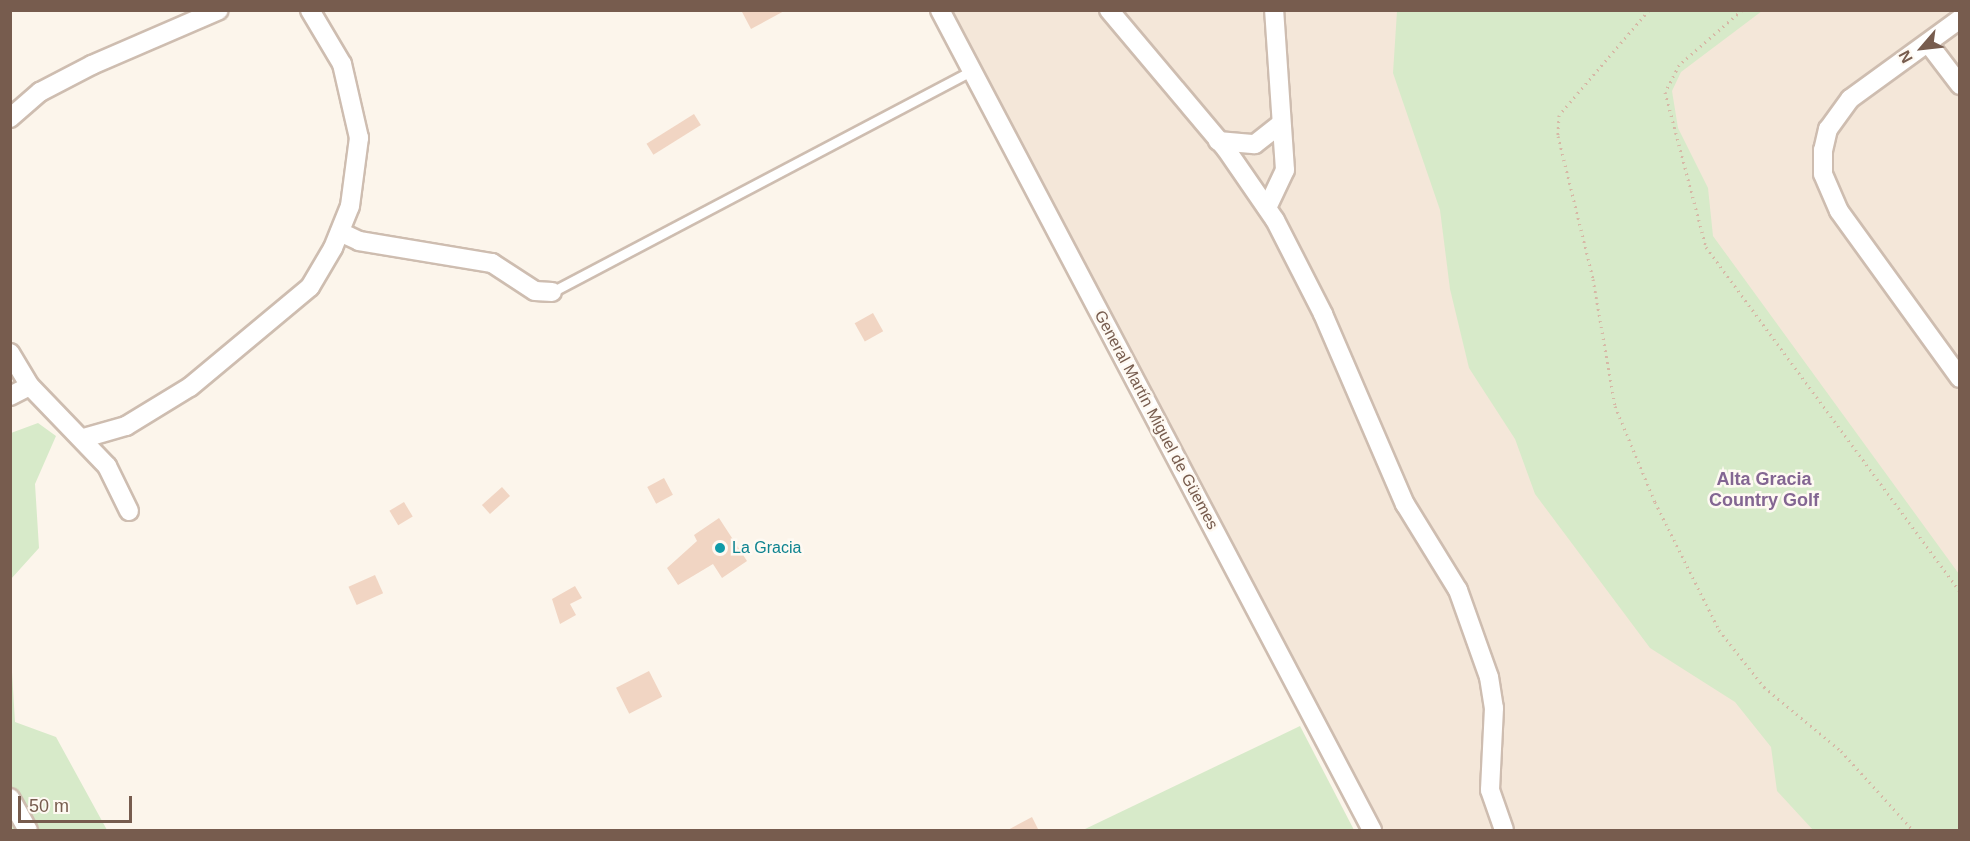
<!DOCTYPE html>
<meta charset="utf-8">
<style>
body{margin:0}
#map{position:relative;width:1970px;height:841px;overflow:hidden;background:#fcf5eb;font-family:Arial,sans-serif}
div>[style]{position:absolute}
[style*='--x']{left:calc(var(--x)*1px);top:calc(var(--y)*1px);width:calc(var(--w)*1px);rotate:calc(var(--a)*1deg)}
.residential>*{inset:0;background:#f4e7d9}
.green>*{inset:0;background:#d7eac9}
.building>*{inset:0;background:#f1d5c3;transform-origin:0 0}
.path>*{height:3px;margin-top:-1.5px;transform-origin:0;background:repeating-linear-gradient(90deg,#d6b8a6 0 1.5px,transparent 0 6px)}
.roads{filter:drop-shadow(2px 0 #cebdb0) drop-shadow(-2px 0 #cebdb0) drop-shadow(0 2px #cebdb0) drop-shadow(0 -2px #cebdb0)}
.service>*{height:9px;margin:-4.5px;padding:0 4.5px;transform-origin:4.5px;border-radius:4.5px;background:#fff}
.minor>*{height:18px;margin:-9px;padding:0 9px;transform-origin:9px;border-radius:9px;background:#fff}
.dots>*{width:16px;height:16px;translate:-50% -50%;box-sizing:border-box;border:3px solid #fef9f2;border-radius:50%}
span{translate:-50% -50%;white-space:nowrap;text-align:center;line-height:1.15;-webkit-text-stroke:5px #fef9f2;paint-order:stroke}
.street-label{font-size:16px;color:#775c4e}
.culture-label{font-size:16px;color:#0d838f}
.left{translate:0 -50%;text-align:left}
.neighbourhood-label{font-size:18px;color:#836692;font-weight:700}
.frame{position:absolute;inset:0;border:12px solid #775c4e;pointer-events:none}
.north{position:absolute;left:1892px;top:18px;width:60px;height:60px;-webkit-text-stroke:4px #fef9f2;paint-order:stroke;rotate:242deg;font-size:16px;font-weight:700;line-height:24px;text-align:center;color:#775c4e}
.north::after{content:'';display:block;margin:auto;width:21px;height:27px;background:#775c4e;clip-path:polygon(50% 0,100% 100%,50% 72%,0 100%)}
.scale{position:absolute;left:18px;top:796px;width:114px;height:27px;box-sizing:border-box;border:3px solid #775c4e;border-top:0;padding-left:8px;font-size:18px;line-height:21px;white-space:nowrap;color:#775c4e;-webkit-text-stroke:4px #fef9f2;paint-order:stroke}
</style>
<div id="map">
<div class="residential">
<div style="clip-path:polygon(937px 11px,1959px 11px,1959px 830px,1362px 830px)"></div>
</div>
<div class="green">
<div style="clip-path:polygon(1397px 11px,1762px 11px,1681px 72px,1672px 91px,1678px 128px,1708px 188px,1713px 236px,1959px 574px,1959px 830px,1813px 830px,1777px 791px,1771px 747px,1735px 702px,1650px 648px,1535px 494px,1515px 439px,1469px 368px,1450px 289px,1440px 210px,1393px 73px)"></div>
<div style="clip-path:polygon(38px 423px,56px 436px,35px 484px,39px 548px,11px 579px,11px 433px)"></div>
<div style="clip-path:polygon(10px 639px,15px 722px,56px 737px,107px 830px,11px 830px)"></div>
<div style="clip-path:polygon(1300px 726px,1354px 830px,1083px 830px)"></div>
</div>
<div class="building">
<div style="clip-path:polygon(741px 10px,786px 10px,751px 29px)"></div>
<div style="left:694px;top:114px;width:13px;height:56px;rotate:58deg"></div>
<div style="left:873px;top:313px;width:21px;height:21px;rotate:61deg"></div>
<div style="left:664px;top:478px;width:19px;height:19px;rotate:62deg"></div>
<div style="left:502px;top:487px;width:12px;height:27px;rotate:48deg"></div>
<div style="left:404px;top:502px;width:17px;height:17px;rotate:59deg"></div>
<div style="clip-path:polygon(719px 518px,747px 561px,722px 578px,713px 564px,678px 585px,667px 568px,697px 541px,694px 535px)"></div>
<div style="left:375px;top:575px;width:20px;height:29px;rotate:66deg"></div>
<div style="clip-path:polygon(575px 586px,582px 598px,570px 604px,576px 615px,560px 624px,552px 599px)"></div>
<div style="left:649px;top:671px;width:29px;height:37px;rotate:63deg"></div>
<div style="clip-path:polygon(1032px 817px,1039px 831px,1006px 831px)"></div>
</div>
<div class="path">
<div style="--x:1649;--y:10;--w:138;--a:130.6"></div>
<div style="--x:1559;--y:115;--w:21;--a:93"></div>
<div style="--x:1558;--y:136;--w:147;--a:76.2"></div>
<div style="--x:1593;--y:279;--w:129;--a:80.2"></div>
<div style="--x:1615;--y:406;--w:104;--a:67.4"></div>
<div style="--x:1655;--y:502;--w:143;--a:63.4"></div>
<div style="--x:1719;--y:630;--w:73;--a:51.7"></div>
<div style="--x:1764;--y:687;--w:100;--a:39.7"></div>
<div style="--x:1841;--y:751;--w:107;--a:47.7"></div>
<div style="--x:1742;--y:10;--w:84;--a:138.9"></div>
<div style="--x:1679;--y:65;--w:30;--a:117"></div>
<div style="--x:1665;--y:92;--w:160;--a:75.2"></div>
<div style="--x:1706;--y:247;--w:428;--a:53.6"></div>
</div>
<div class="roads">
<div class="service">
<div style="--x:552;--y:292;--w:475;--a:-27.8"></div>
</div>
<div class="minor">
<div style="--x:940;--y:10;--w:927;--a:62.22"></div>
<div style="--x:1109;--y:10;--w:182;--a:49.9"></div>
<div style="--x:1226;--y:149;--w:86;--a:55.4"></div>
<div style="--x:1275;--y:220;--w:106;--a:62.9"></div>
<div style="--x:1323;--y:314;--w:207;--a:66.7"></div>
<div style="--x:1405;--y:504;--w:101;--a:58.4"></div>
<div style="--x:1458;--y:590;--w:92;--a:70.4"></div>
<div style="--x:1489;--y:677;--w:31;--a:81"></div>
<div style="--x:1494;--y:708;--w:82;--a:92.8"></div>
<div style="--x:1490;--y:790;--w:42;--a:70.7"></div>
<div style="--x:1960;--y:19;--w:136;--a:144"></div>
<div style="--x:1850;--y:99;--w:37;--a:126"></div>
<div style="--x:1828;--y:129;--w:22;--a:103"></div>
<div style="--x:1823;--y:150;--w:24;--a:90"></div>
<div style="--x:1823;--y:174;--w:40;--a:66.6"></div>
<div style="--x:1839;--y:211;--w:206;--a:54.1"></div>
<div style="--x:1928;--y:43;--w:53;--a:52.7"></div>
<div style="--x:10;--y:118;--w:40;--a:-41"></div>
<div style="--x:40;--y:92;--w:59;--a:-27.4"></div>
<div style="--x:92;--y:65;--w:138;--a:-23.4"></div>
<div style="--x:1218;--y:141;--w:37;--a:5"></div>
<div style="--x:1255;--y:144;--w:33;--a:-38"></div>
<div style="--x:1267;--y:208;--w:42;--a:-64.7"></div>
<div style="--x:1285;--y:170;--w:160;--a:-93.9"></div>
<div style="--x:340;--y:232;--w:21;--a:25"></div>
<div style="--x:359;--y:241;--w:135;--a:9.4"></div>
<div style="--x:492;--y:263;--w:51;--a:33.1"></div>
<div style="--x:535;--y:291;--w:17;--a:3"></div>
<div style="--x:10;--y:353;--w:39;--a:59"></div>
<div style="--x:30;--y:386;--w:111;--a:46.1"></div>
<div style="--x:107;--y:466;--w:50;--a:63.9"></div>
<div style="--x:10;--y:396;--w:22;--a:-27"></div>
<div style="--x:84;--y:438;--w:44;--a:-15.9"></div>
<div style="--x:126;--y:426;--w:75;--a:-31.4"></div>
<div style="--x:190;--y:387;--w:156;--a:-39.8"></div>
<div style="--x:310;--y:287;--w:45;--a:-59.5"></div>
<div style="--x:333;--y:248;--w:45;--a:-68"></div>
<div style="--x:350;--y:206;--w:69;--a:-82.5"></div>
<div style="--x:359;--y:138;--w:76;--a:-102.9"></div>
<div style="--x:342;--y:64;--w:63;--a:-120.7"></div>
<div style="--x:10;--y:798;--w:37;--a:61"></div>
</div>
</div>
<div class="dots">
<div style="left:720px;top:548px;background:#0f9aa8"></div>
</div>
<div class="street-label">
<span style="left:1156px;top:420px;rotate:62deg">General Martín Miguel de Güemes</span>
</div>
<div class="culture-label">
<span class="left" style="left:732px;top:548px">La Gracia</span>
</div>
<div class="neighbourhood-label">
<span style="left:1764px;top:490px">Alta Gracia<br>Country Golf</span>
</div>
<div class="frame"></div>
<div class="north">N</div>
<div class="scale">50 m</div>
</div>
